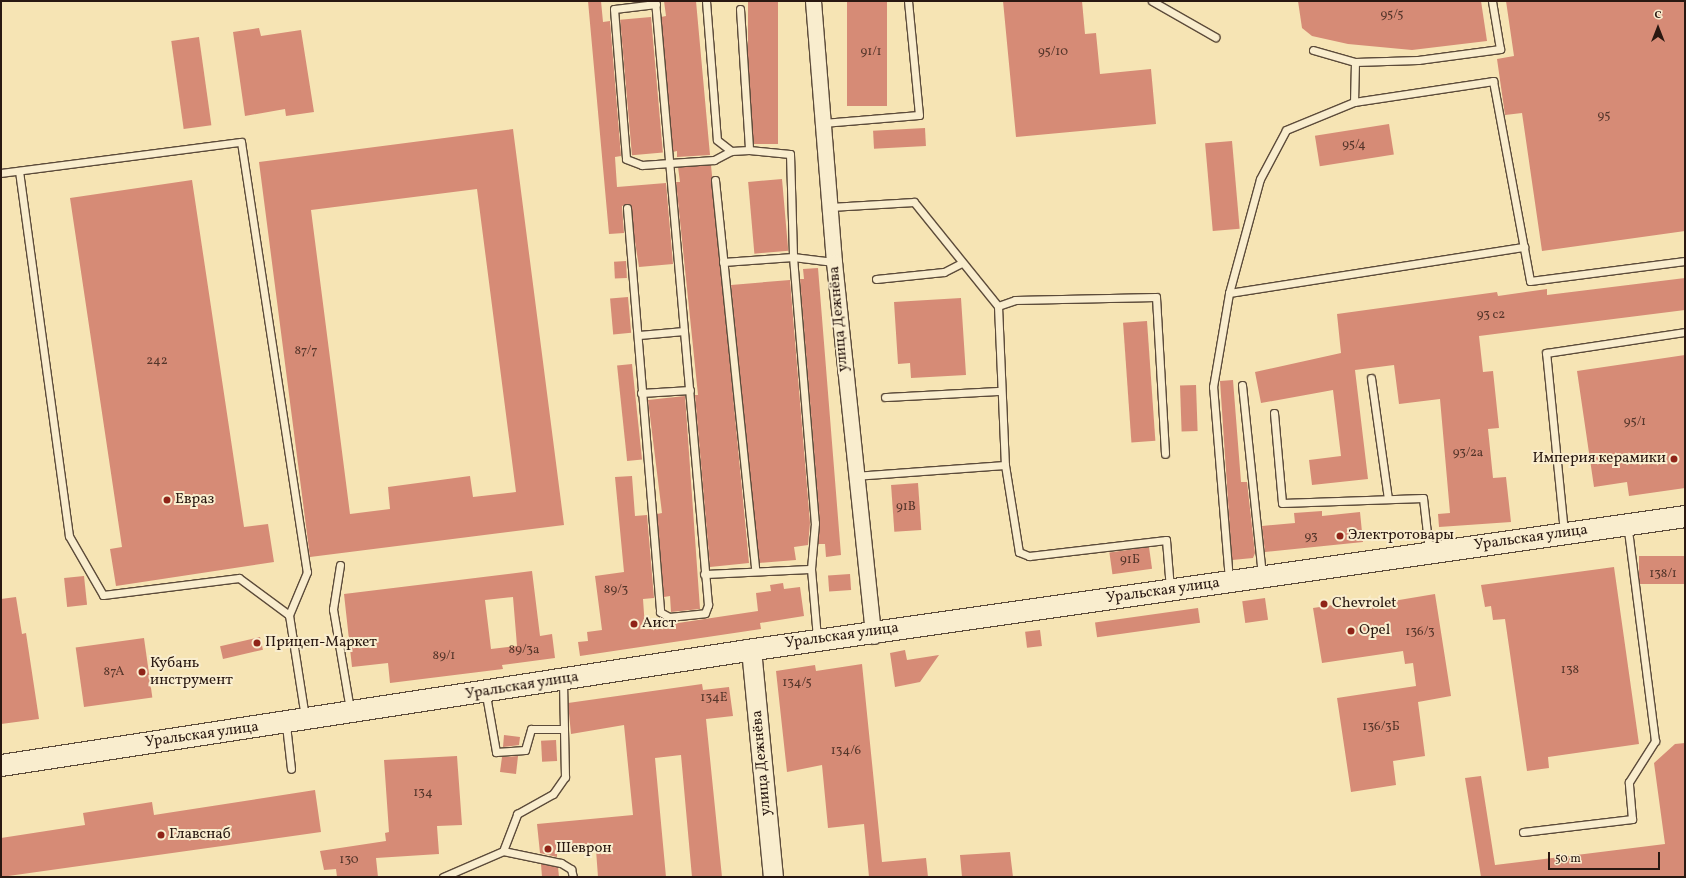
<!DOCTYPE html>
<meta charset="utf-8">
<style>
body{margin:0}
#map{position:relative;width:1686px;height:878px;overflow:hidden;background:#f6e4b4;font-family:Vollkorn,serif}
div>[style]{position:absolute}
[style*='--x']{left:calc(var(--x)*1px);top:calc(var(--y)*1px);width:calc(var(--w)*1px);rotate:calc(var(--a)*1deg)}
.building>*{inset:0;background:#d68b76;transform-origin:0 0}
.roads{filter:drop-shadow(1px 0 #5c4b3a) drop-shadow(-1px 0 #5c4b3a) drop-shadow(0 1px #5c4b3a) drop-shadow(0 -1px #5c4b3a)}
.service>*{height:7px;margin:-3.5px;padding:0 3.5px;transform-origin:3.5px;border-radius:3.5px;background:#f9edce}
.minor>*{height:15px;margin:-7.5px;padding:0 7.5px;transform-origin:7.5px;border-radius:7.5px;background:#f9edce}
.tertiary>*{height:19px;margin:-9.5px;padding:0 9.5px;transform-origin:9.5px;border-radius:9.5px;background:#f9edce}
.secondary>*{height:21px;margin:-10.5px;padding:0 10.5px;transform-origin:10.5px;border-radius:10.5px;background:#f9edce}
.dots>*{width:11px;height:11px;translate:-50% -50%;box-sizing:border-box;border:2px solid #f9edce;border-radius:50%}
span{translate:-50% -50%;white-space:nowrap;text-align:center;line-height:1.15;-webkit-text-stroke:4px #f9edce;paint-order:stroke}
.number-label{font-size:13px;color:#54352a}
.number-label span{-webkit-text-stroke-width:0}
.street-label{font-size:15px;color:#291811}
.poi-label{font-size:15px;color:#291811}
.right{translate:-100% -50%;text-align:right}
.left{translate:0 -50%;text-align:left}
.frame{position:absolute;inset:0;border:2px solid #291811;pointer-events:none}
.north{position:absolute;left:1638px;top:8px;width:40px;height:40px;-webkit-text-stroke:3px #f9edce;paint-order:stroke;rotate:0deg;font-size:11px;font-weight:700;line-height:16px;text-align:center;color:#291811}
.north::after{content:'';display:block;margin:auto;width:14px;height:18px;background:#291811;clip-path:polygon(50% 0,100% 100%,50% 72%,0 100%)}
.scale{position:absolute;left:1548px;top:852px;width:112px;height:18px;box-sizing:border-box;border:2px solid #291811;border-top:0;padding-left:5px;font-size:12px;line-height:14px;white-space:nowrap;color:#291811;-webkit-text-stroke:3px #f9edce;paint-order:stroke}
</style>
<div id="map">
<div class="building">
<div style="clip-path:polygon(588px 1px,601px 1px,603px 22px,610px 21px,621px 156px,615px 157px,617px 187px,666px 183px,673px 264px,639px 267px,629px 204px,622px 206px,624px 233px,609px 234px)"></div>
<div style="clip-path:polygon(664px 1px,696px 1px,710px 155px,677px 157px,677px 151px,673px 152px,661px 17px,666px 16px)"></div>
<div style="left:748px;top:1px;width:30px;height:143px"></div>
<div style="left:847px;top:1px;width:40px;height:105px"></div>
<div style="clip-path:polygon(1003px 1px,1082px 1px,1085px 34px,1096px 33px,1100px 74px,1151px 69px,1156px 124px,1016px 137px)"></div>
<div style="clip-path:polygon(1298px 1px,1481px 1px,1487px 41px,1412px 50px,1348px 44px,1312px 36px,1302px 28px)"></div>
<div style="clip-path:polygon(1506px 1px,1685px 1px,1685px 231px,1542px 251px,1522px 113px,1505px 115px,1497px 59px,1514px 56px)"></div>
<div style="left:651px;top:17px;width:136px;height:31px;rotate:85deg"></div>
<div style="clip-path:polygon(259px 28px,261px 36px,301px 30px,314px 112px,286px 116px,285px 109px,245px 116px,233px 32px)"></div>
<div style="left:199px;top:37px;width:89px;height:28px;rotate:82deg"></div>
<div style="left:1389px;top:124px;width:31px;height:75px;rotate:81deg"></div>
<div style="left:925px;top:128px;width:18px;height:52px;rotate:87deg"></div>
<div style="clip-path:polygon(evenodd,513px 129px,564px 525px,310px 557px,259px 162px,513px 129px,477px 189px,516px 492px,473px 497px,470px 476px,388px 487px,390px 509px,350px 514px,311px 210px,477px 189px)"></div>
<div style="left:1232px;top:141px;width:88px;height:27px;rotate:85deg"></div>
<div style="clip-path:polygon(711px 165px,749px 563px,710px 567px,695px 395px,698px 395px,676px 182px,680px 182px,678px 167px)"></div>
<div style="left:782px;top:179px;width:72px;height:34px;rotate:85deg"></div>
<div style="clip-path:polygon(192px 180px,244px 527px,268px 524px,274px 562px,116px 586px,110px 549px,122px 547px,70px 198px)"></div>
<div style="left:626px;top:261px;width:17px;height:12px;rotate:87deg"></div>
<div style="clip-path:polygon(818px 268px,841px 555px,826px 557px,825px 544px,818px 544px,820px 523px,800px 279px,804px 279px,803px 269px)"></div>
<div style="clip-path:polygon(1685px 278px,1685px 310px,1479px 336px,1483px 372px,1493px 371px,1499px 428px,1488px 429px,1493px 478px,1506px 477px,1511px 522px,1439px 527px,1438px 514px,1450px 513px,1440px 399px,1399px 404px,1394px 365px,1355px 370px,1368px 479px,1312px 485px,1309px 460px,1341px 456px,1333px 390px,1261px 403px,1255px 372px,1341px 353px,1337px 314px,1497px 292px,1498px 296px,1547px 289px,1547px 295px)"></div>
<div style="clip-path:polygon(790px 280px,810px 523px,808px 545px,794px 547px,796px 560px,759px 563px,731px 285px)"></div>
<div style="left:628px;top:297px;width:36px;height:18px;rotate:85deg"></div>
<div style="clip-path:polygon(961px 298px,966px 375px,911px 378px,910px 363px,898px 364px,894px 302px)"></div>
<div style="left:1147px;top:321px;width:120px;height:24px;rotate:86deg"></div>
<div style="clip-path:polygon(1685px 355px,1685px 488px,1629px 496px,1627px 482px,1594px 487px,1577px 371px)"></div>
<div style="left:632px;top:364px;width:96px;height:15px;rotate:84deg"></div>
<div style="clip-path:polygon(1233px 380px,1241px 482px,1247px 482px,1255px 553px,1253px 558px,1232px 560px,1220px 381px)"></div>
<div style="left:1196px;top:385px;width:46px;height:16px;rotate:88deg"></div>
<div style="clip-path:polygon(685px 396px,700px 609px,671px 612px,670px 596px,664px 597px,657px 514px,662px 513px,648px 400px)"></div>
<div style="clip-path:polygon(632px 476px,635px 516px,647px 515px,654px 598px,643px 599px,645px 628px,758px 611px,756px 593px,771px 591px,770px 585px,783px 583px,784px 589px,800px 587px,804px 616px,760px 623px,761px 629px,580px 656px,578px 642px,588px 641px,587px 632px,602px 630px,595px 576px,624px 572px,615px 477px)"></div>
<div style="left:918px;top:483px;width:47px;height:27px;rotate:86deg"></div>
<div style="clip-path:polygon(1322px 511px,1322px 516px,1360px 512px,1363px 542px,1265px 552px,1262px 526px,1295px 523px,1294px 513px)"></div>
<div style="left:1149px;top:547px;width:22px;height:40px;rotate:82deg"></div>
<div style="left:1685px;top:556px;width:28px;height:46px;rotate:90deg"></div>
<div style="clip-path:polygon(1614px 567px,1639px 744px,1548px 757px,1549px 768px,1527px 771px,1505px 619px,1493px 620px,1491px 606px,1485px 607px,1481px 585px)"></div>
<div style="clip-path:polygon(evenodd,532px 571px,540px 636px,552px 634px,555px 658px,502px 665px,503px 669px,390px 683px,388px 663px,352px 667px,344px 594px,532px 571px,513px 597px,517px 646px,491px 649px,485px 600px,513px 597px)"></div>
<div style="left:850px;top:574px;width:16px;height:22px;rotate:86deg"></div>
<div style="left:84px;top:576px;width:29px;height:20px;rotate:84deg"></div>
<div style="clip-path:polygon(1435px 594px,1451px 696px,1418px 702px,1425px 756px,1393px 761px,1396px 785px,1351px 792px,1337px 698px,1416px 686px,1413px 663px,1405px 664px,1403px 651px,1322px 663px,1313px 608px,1380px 598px,1381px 603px)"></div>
<div style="clip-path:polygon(16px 597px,22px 634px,26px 633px,39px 719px,1px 724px,1px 599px)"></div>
<div style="left:1265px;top:598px;width:22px;height:23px;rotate:82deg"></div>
<div style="left:1198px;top:608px;width:15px;height:104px;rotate:82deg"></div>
<div style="left:1040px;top:630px;width:16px;height:15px;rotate:83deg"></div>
<div style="left:260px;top:637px;width:13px;height:41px;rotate:77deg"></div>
<div style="left:144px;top:638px;width:60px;height:69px;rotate:82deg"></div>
<div style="clip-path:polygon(905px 650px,907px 660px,939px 655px,920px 682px,895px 687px,890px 653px)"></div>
<div style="clip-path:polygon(862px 664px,882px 862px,926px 858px,928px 877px,869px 877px,864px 824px,828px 828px,822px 765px,787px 772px,776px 671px,815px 665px,816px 671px)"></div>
<div style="clip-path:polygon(702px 684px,703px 690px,729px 687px,733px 716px,706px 719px,722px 877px,692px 877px,681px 755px,655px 758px,666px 877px,598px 877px,596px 850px,557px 853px,557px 857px,540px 853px,537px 824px,633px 815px,624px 725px,571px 734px,568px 703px)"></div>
<div style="clip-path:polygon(504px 735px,520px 737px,519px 745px,503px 747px)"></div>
<div style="left:556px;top:740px;width:21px;height:15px;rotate:87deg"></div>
<div style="clip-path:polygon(1685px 743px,1685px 877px,1481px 877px,1465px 778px,1481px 776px,1495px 865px,1665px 844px,1654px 763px,1675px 744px)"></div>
<div style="clip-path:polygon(457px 756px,462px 825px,437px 826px,439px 854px,376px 858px,378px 877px,337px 877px,336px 869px,324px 870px,320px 851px,386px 841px,385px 833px,389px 832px,384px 760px)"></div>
<div style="clip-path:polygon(518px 756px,516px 774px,500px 772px,502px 757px)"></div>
<div style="clip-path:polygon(315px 790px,321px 832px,1px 877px,1px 838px,85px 825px,83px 813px,152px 802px,154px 815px)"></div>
<div style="clip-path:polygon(1010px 852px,1013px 877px,962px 877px,960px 855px)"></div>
<div style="clip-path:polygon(541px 864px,558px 867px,559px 877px,542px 877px)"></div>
</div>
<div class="roads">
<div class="service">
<div style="--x:706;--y:1;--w:139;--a:85.5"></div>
<div style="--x:717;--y:140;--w:18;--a:38"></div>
<div style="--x:731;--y:151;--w:18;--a:-3"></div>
<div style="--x:1152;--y:1;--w:73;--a:29.7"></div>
<div style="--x:656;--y:4;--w:42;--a:173.2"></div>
<div style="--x:614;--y:9;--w:150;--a:85.4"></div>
<div style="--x:626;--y:159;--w:17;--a:21"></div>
<div style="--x:642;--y:165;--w:28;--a:-4"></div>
<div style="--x:670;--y:163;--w:44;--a:-3.9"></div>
<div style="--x:714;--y:160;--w:19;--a:-28"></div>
<div style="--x:740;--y:9;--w:141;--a:86.3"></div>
<div style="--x:749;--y:150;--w:41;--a:5.6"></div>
<div style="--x:790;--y:154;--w:103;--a:88.3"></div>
<div style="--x:793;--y:257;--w:267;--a:85.3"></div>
<div style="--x:815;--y:523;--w:46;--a:95"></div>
<div style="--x:811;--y:569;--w:69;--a:85"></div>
<div style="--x:1313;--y:50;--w:44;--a:15.9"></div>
<div style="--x:1355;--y:62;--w:40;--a:91.4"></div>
<div style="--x:1354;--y:102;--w:141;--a:-8.6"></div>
<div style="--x:1493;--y:81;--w:203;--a:79.5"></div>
<div style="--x:1530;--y:281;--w:156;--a:-7.4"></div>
<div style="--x:1355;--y:62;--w:63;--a:-1.8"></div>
<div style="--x:1418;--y:60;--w:83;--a:-7.6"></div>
<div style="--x:1500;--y:49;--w:49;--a:-99.5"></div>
<div style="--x:823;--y:123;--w:96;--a:-4.8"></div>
<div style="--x:919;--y:115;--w:115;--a:-95.5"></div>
<div style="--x:19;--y:171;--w:368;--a:82.2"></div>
<div style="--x:69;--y:536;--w:68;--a:60"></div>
<div style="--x:103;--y:595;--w:137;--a:-7.1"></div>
<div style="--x:239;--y:578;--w:62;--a:36.5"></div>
<div style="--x:1;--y:173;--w:242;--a:-7.4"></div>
<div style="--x:241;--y:142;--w:435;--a:81.3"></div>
<div style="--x:307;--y:572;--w:47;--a:112.7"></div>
<div style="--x:289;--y:615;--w:103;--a:81.1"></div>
<div style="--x:715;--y:180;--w:392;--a:84.1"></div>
<div style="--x:830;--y:207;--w:84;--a:-3.4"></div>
<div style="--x:914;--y:202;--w:134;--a:51.1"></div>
<div style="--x:998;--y:306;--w:159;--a:87.5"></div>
<div style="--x:1005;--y:465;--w:88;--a:80.9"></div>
<div style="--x:1019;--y:552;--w:11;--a:22"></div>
<div style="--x:1029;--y:556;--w:138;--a:-6.7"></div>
<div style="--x:1166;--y:540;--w:49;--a:85.3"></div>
<div style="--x:627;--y:208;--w:405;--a:85.3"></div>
<div style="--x:660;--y:612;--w:10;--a:29"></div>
<div style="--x:669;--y:617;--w:36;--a:-6"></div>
<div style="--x:705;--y:613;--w:9;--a:-69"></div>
<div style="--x:708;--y:605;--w:606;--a:-95.01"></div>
<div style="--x:723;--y:262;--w:70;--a:-4.1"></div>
<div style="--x:793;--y:257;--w:41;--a:7"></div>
<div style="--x:876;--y:279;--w:68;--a:-5.9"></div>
<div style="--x:944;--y:272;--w:20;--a:-27"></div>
<div style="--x:1229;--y:293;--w:299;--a:-8.9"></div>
<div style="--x:998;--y:306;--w:18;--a:-19"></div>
<div style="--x:1015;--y:300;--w:141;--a:-1.2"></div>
<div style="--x:1156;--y:297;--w:157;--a:86.7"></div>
<div style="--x:639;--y:335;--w:45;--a:-5.1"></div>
<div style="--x:1371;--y:378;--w:122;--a:82"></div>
<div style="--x:1242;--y:385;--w:191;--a:84"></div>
<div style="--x:641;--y:393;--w:49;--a:-3.5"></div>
<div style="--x:885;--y:397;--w:114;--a:-3"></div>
<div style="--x:1274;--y:413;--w:90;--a:84.9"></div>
<div style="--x:1282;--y:503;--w:141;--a:-2"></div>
<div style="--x:1423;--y:498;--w:53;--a:83.5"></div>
<div style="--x:854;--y:476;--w:151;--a:-4.2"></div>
<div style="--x:1564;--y:532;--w:180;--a:-95.7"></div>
<div style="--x:1546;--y:353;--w:141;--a:-8.6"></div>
<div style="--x:340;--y:565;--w:45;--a:99"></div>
<div style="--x:333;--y:609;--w:102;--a:80.4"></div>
<div style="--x:704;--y:574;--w:107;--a:-2.7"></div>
<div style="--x:1229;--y:580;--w:194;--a:-94.7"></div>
<div style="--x:1213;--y:387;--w:95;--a:-80.3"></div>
<div style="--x:1229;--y:293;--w:118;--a:-74.8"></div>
<div style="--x:1260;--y:179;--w:55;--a:-62"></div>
<div style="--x:1286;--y:130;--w:74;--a:-22.4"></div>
<div style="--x:486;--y:695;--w:58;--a:80"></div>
<div style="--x:496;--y:752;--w:29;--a:-4"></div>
<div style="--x:525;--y:750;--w:22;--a:-74"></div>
<div style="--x:531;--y:729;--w:33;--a:0"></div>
<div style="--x:286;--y:725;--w:44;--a:83.5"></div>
<div style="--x:1523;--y:832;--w:110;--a:-6.8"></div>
<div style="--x:1632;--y:819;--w:37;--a:-95"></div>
<div style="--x:1629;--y:782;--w:49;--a:-57.6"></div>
<div style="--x:1655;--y:741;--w:213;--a:-97.3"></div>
<div style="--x:503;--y:851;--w:40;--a:-69"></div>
<div style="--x:517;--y:814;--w:41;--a:-29.1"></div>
<div style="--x:553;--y:794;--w:21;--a:-55"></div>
<div style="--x:565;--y:777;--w:95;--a:-91.2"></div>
<div style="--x:443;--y:877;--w:65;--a:-23.4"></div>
<div style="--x:503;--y:851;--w:59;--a:11.7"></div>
<div style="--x:561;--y:863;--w:12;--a:31"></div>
<div style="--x:571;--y:869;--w:8;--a:76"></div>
</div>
<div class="minor">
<div style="--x:813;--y:1;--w:262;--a:85.4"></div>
<div style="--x:834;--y:262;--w:376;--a:84"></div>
</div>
<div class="tertiary">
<div style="--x:751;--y:649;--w:229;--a:84.5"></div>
</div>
<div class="secondary">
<div style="--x:1;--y:765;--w:755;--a:-8.76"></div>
<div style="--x:747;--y:650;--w:948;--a:-8.13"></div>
</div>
</div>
<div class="dots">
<div style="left:1674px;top:459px;background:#8f2418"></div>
<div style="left:167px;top:500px;background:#8f2418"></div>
<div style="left:1340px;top:536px;background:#8f2418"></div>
<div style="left:1324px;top:604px;background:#8f2418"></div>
<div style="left:634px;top:624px;background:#8f2418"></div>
<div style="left:1351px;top:631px;background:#8f2418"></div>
<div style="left:257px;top:643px;background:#8f2418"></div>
<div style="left:142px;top:672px;background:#8f2418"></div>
<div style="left:161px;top:835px;background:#8f2418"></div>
<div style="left:548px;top:849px;background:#8f2418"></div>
</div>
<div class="number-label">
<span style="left:1392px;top:15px">95/5</span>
<span style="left:871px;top:52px">91/1</span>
<span style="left:1053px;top:52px">95/10</span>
<span style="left:1604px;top:116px">95</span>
<span style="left:1354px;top:145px">95/4</span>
<span style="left:1491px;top:315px">93 с2</span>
<span style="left:306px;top:351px">87/7</span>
<span style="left:157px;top:361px">242</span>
<span style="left:1635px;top:422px">95/1</span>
<span style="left:1468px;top:453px">93/2а</span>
<span style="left:906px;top:507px">91В</span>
<span style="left:1311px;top:537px">93</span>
<span style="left:1130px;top:560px">91Б</span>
<span style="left:1663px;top:574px">138/1</span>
<span style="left:616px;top:590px">89/3</span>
<span style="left:1420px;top:632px">136/3</span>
<span style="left:524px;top:650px">89/3а</span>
<span style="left:444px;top:656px">89/1</span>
<span style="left:1570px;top:670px">138</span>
<span style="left:114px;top:672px">87А</span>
<span style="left:797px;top:683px">134/5</span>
<span style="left:714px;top:698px">134Е</span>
<span style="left:1381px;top:727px">136/3Б</span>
<span style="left:846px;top:751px">134/6</span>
<span style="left:423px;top:793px">134</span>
<span style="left:349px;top:860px">130</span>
</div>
<div class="street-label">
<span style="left:839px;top:319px;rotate:-95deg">улица Дежнёва</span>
<span style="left:1531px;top:538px;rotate:-8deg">Уральская улица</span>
<span style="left:1163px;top:591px;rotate:-8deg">Уральская улица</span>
<span style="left:842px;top:636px;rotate:-8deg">Уральская улица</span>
<span style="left:522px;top:686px;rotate:-9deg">Уральская улица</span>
<span style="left:202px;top:735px;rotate:-8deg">Уральская улица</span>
<span style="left:762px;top:763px;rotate:-95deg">улица Дежнёва</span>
</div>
<div class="poi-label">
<span class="right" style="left:1666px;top:459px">Империя керамики</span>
<span class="left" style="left:175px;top:500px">Евраз</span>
<span class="left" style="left:1348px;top:536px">Электротовары</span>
<span class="left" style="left:1332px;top:604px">Chevrolet</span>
<span class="left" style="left:642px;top:624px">Аист</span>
<span class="left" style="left:1359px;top:631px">Opel</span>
<span class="left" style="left:265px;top:643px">Прицеп-Маркет</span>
<span class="left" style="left:150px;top:672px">Кубань<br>инструмент</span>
<span class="left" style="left:169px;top:835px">Главснаб</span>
<span class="left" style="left:556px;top:849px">Шеврон</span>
</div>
<div class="frame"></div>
<div class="north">С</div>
<div class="scale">50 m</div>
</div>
